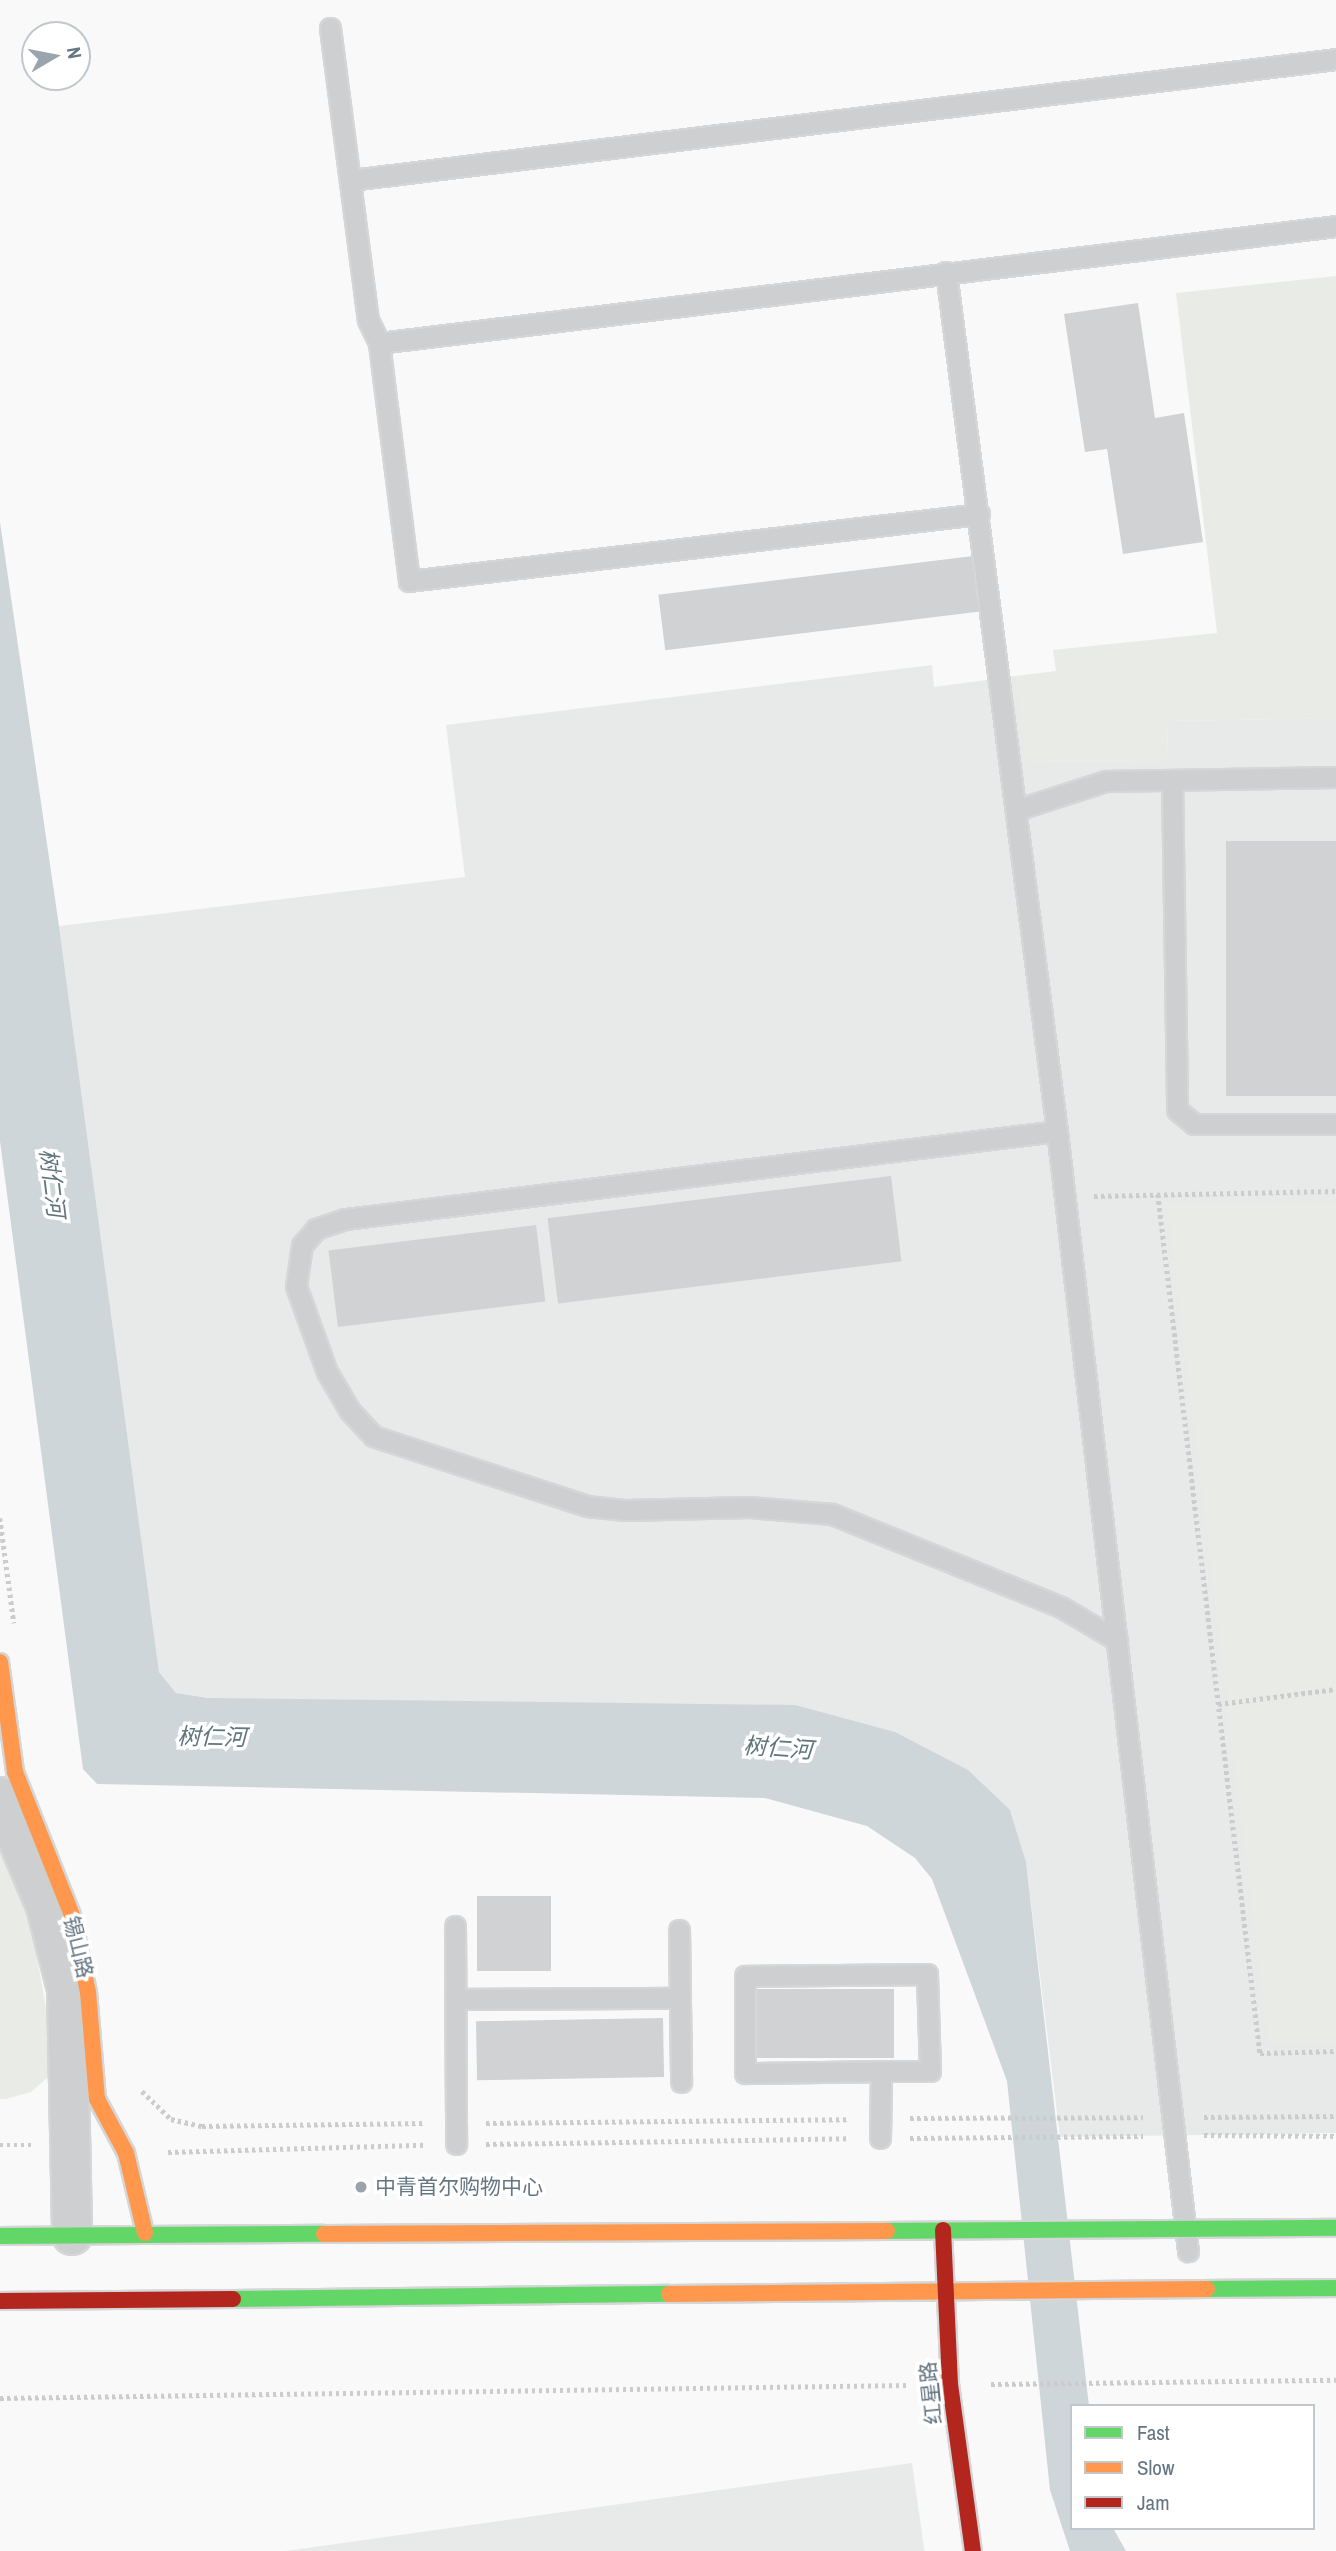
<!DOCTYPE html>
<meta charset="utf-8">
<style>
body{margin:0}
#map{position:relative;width:1336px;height:2551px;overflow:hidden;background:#f9f9f9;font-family:"Archivo Narrow","Noto Sans SC",sans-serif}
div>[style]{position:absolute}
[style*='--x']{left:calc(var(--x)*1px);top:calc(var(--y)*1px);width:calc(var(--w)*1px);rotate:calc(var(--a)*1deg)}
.built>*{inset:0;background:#e8e9e9;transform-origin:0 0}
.green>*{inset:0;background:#e8ebe6}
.water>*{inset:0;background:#ced6d9}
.building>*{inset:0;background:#d0d2d3;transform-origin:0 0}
.path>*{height:4.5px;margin-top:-2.25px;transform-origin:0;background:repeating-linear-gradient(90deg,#cbcccd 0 3.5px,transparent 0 7px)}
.roads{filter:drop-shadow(2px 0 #d5d6d7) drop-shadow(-2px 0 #d5d6d7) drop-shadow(0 2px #d5d6d7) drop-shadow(0 -2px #d5d6d7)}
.lane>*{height:19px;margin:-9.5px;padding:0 9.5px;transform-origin:9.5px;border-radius:9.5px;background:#cecfd0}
.street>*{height:38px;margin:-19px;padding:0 19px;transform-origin:19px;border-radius:19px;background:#cecfd0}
.fast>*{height:16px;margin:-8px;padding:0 8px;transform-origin:8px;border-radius:8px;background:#63d668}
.slow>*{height:16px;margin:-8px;padding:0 8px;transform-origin:8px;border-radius:8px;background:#ff974d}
.jam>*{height:16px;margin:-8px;padding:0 8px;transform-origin:8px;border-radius:8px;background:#b3261e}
.dots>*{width:19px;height:19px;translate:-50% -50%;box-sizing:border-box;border:4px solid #fff;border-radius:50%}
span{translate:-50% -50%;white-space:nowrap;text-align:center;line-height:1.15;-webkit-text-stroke:7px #fff;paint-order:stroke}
.street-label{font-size:21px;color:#657683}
.poi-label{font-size:21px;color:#657683}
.left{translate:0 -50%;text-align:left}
.water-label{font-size:23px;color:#60757c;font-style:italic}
.legend{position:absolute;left:1070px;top:2404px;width:245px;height:126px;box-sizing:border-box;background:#fff;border:2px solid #c1c8cd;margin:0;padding:9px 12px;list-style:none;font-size:21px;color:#657683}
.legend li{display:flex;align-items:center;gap:14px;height:35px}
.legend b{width:35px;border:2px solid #c1c8cd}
.north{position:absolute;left:21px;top:21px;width:70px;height:70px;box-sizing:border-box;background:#fff;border:2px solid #c1c8cd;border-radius:50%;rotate:80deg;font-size:19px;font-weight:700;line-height:28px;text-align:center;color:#657683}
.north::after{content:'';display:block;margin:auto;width:24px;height:32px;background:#99a4ac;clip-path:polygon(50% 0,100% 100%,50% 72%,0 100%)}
</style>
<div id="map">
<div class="built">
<div style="clip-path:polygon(932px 665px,934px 687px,1016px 676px,1027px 762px,1167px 761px,1168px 721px,1336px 718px,1336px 2133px,1060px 2137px,1026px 1862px,1010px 1810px,176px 1693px,159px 1672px,59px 926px,465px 877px,446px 725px)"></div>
<div style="left:912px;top:2463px;width:89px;height:912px;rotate:82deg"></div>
</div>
<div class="green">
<div style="clip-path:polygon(1336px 276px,1336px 718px,1168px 721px,1167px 761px,1026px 762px,1015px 676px,1056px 671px,1053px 650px,1217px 633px,1176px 293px)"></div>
<div style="clip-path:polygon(1336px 1202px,1336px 2042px,1268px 2044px,1167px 1204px)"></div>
<div style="clip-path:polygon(0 1839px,33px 1935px,55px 2059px,48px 2077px,31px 2092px,6px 2099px,0 2099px)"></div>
</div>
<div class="water">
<div style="clip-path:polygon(0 522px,59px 926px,159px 1672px,176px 1693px,209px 1698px,795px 1705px,895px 1732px,968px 1770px,1010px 1810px,1026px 1862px,1089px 2406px,1072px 2406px,1072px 2528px,1113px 2528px,1126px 2551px,1070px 2551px,1050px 2490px,1007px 2081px,932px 1879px,915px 1858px,867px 1826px,765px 1798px,97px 1784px,83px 1769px,0 1141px)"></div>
</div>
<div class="building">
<div style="clip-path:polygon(1138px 303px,1155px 418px,1184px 413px,1203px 542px,1123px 554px,1107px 449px,1085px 452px,1064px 314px)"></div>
<div style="left:973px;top:556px;width:56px;height:317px;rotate:83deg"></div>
<div style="left:1336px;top:841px;width:255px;height:110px;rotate:90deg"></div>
<div style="left:891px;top:1176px;width:86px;height:346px;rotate:83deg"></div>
<div style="left:536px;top:1225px;width:77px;height:209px;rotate:83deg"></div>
<div style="left:477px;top:1896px;width:74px;height:75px"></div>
<div style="left:894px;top:1989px;width:69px;height:138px;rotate:90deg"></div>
<div style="left:663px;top:2018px;width:59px;height:187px;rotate:89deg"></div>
</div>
<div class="path">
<div style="--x:1158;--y:1194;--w:865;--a:83.23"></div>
<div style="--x:1260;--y:2053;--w:76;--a:-1.5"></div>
<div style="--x:1094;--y:1196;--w:242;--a:-1.2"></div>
<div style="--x:0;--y:1518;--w:106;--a:82.4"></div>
<div style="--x:1218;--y:1704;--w:119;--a:-7.2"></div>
<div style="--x:142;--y:2091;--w:40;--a:44"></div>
<div style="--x:171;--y:2119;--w:32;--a:13"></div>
<div style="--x:202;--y:2126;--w:223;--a:-0.8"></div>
<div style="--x:1204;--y:2117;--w:132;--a:-0.4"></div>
<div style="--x:910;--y:2118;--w:233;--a:-0.2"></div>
<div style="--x:486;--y:2123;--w:363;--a:-0.6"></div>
<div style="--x:1204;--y:2135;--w:132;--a:0.4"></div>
<div style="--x:910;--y:2138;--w:233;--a:-0.5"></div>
<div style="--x:486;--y:2144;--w:363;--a:-0.9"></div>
<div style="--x:0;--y:2145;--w:31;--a:0"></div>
<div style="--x:168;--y:2152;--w:257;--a:-1.6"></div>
<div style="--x:991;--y:2384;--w:345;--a:-0.7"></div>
<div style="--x:0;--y:2398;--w:909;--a:-0.82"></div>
</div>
<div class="roads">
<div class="lane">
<div style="--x:330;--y:28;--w:294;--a:82.6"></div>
<div style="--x:368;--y:320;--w:25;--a:64"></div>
<div style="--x:351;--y:180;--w:992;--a:-7"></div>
<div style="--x:946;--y:272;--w:866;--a:82.64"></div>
<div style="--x:1057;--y:1131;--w:1128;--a:83.33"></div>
<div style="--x:979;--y:514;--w:574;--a:173.3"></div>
<div style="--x:409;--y:581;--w:240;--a:-97.2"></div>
<div style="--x:379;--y:343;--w:964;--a:-6.97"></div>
<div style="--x:1172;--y:780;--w:330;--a:89.1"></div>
<div style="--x:1177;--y:1110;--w:22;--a:39"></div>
<div style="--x:1194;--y:1124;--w:142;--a:0"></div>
<div style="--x:1016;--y:810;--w:95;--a:-17.9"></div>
<div style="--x:1106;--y:781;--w:230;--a:-1"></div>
<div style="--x:1057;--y:1131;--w:717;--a:172.95"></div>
<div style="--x:345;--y:1219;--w:31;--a:161"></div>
<div style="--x:316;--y:1229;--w:21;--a:131"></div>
<div style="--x:302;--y:1245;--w:41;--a:98.3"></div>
<div style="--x:296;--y:1286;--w:91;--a:70.2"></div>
<div style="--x:327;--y:1372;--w:45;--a:59.5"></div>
<div style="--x:350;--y:1411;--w:34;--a:47"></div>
<div style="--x:373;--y:1436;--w:225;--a:18.1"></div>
<div style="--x:587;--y:1506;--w:39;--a:6"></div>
<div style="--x:626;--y:1510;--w:123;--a:-1.4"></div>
<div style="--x:749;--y:1507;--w:83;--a:4.8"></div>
<div style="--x:832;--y:1514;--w:247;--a:22.1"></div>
<div style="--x:1061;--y:1607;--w:65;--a:30.5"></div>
<div style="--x:455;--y:1926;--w:218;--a:89.7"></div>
<div style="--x:679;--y:1930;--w:152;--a:89.2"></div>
<div style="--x:455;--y:1999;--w:225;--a:-0.3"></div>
<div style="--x:880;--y:2138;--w:67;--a:-89.1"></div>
<div style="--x:881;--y:2071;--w:49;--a:0"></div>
<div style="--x:930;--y:2071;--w:97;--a:-91.8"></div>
<div style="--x:927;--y:1974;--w:182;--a:179.4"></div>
<div style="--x:745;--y:1976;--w:97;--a:90"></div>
<div style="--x:745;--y:2073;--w:136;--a:-0.8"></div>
</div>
<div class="street">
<div style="--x:0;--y:1797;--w:118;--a:67.1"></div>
<div style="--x:46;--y:1906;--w:86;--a:75.8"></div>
<div style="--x:67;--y:1989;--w:246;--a:88.8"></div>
</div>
<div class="fast">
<div style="--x:887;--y:2231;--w:449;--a:-0.4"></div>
<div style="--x:0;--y:2236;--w:324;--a:-0.4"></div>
<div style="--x:1207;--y:2289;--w:129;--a:-0.4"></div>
<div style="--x:233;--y:2299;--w:436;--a:-0.7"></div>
</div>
<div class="slow">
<div style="--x:0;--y:1662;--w:111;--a:82.2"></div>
<div style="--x:15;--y:1772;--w:154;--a:68.3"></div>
<div style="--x:72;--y:1915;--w:79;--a:78.3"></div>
<div style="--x:88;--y:1992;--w:107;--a:85.2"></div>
<div style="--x:97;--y:2099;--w:61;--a:61.8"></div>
<div style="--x:126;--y:2153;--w:82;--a:76.6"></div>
<div style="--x:324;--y:2234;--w:563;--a:-0.31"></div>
<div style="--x:669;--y:2294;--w:538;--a:-0.53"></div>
</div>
<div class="jam">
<div style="--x:943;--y:2230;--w:154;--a:87.4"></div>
<div style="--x:950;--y:2384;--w:169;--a:82.2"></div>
<div style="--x:0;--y:2301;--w:233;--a:-0.5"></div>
</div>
</div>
<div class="dots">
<div style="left:361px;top:2187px;background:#99a4ac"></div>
</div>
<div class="street-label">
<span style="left:78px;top:1947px;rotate:76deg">锡山路</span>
<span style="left:931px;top:2393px;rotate:-96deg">红星路</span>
</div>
<div class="poi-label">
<span class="left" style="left:375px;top:2187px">中青首尔购物中心</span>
</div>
<div class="water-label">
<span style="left:52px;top:1183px;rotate:83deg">树仁河</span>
<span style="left:212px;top:1737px;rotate:1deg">树仁河</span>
<span style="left:778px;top:1748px;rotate:4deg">树仁河</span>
</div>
<ul class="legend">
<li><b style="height:9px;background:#63d668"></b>Fast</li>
<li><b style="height:9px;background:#ff974d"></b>Slow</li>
<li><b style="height:9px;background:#b3261e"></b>Jam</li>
</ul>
<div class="north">N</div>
</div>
